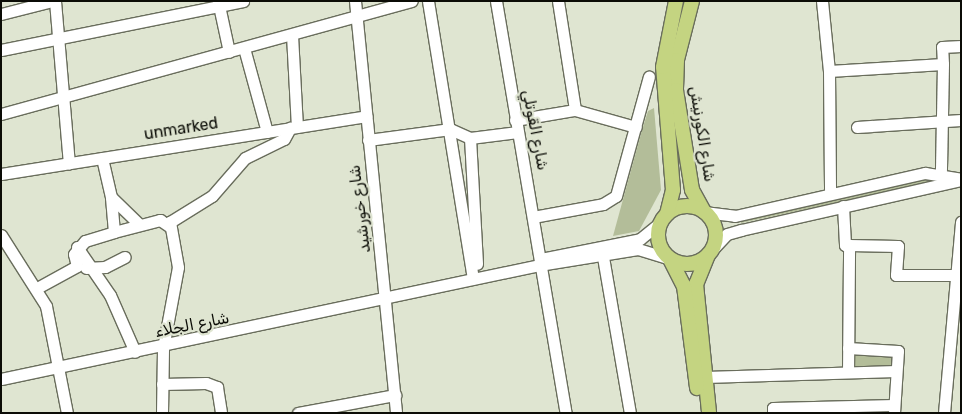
<!DOCTYPE html>
<meta charset="utf-8">
<style>
body{margin:0}
#map{position:relative;width:962px;height:414px;overflow:hidden;background:#dfe5d1;font-family:Rubik,"Noto Naskh Arabic",sans-serif}
div>[style]{position:absolute}
[style*='--x']{left:calc(var(--x)*1px);top:calc(var(--y)*1px);width:calc(var(--w)*1px);rotate:calc(var(--a)*1deg)}
.green>*{inset:0;background:#b3bd99;transform-origin:0 0}
.roads{filter:drop-shadow(1px 0 #696d5c) drop-shadow(-1px 0 #696d5c) drop-shadow(0 1px #696d5c) drop-shadow(0 -1px #696d5c)}
.minor>*{height:11px;margin:-5.5px;padding:0 5.5px;transform-origin:5.5px;border-radius:5.5px;background:#fff}
.major>*{height:14px;margin:-7px;padding:0 7px;transform-origin:7px;border-radius:7px;background:#c4d481}
.major>.ring{margin:-7px;padding:0;box-sizing:content-box;background:none;border:14px solid #c4d481;border-radius:50%}
span{translate:-50% -50%;white-space:nowrap;text-align:center;line-height:1.15;-webkit-text-stroke:4.5px #dfe5d1;paint-order:stroke}
.street-label{font-size:16px;color:#0b0c06}
.frame{position:absolute;inset:0;border:2px solid #0b0c06;pointer-events:none}
</style>
<div id="map">
<div class="green">
<div style="clip-path:polygon(654px 108px,661px 190px,639px 231px,613px 236px,642px 130px,648px 111px)"></div>
<div style="clip-path:polygon(928px 175px,930px 182px,741px 223px,741px 219px)"></div>
<div style="left:852px;top:351px;width:41px;height:17px"></div>
</div>
<div class="roads">
<div class="minor">
<div style="--x:55;--y:1;--w:163;--a:85.1"></div>
<div style="--x:218;--y:1;--w:52;--a:77.8"></div>
<div style="--x:355;--y:1;--w:414;--a:84.3"></div>
<div style="--x:428;--y:1;--w:281;--a:80.8"></div>
<div style="--x:496;--y:1;--w:418;--a:80.4"></div>
<div style="--x:558;--y:1;--w:110;--a:81.1"></div>
<div style="--x:822;--y:1;--w:70;--a:84.3"></div>
<div style="--x:829;--y:71;--w:123;--a:89.5"></div>
<div style="--x:1;--y:14;--w:53;--a:-14.3"></div>
<div style="--x:292;--y:35;--w:92;--a:86.9"></div>
<div style="--x:244;--y:48;--w:87;--a:74.7"></div>
<div style="--x:1;--y:50;--w:247;--a:-11.4"></div>
<div style="--x:943;--y:64;--w:17;--a:-93"></div>
<div style="--x:942;--y:47;--w:19;--a:-3"></div>
<div style="--x:829;--y:71;--w:114;--a:-3.5"></div>
<div style="--x:943;--y:64;--w:109;--a:91.1"></div>
<div style="--x:1;--y:114;--w:426;--a:-15.4"></div>
<div style="--x:515;--y:120;--w:61;--a:-9.5"></div>
<div style="--x:575;--y:110;--w:63;--a:15.6"></div>
<div style="--x:857;--y:127;--w:104;--a:-3.9"></div>
<div style="--x:470;--y:138;--w:48;--a:-7.1"></div>
<div style="--x:368;--y:140;--w:83;--a:-7.6"></div>
<div style="--x:450;--y:129;--w:22;--a:24"></div>
<div style="--x:470;--y:138;--w:126;--a:86.8"></div>
<div style="--x:102;--y:158;--w:40;--a:77"></div>
<div style="--x:1;--y:174;--w:370;--a:-9"></div>
<div style="--x:843;--y:206;--w:39;--a:87"></div>
<div style="--x:845;--y:245;--w:4;--a:0"></div>
<div style="--x:704;--y:212;--w:31;--a:7"></div>
<div style="--x:735;--y:216;--w:195;--a:-12.8"></div>
<div style="--x:925;--y:173;--w:36;--a:9"></div>
<div style="--x:533;--y:217;--w:71;--a:-10.5"></div>
<div style="--x:603;--y:204;--w:15;--a:-32"></div>
<div style="--x:616;--y:196;--w:124;--a:-74.6"></div>
<div style="--x:114;--y:232;--w:48;--a:-14.6"></div>
<div style="--x:160;--y:220;--w:11;--a:34"></div>
<div style="--x:1;--y:235;--w:84;--a:57.6"></div>
<div style="--x:46;--y:306;--w:109;--a:78.9"></div>
<div style="--x:77;--y:247;--w:58;--a:55.5"></div>
<div style="--x:110;--y:295;--w:62;--a:66.3"></div>
<div style="--x:711;--y:251;--w:23;--a:-47"></div>
<div style="--x:727;--y:234;--w:15;--a:-16"></div>
<div style="--x:741;--y:230;--w:226;--a:-12.8"></div>
<div style="--x:603;--y:257;--w:158;--a:80.2"></div>
<div style="--x:539;--y:265;--w:10;--a:-45"></div>
<div style="--x:546;--y:258;--w:96;--a:-11.4"></div>
<div style="--x:640;--y:239;--w:27;--a:-39"></div>
<div style="--x:86;--y:268;--w:19;--a:-3"></div>
<div style="--x:105;--y:267;--w:22;--a:-27"></div>
<div style="--x:37;--y:288;--w:46;--a:-28.8"></div>
<div style="--x:77;--y:266;--w:12;--a:-104"></div>
<div style="--x:74;--y:254;--w:17;--a:-50"></div>
<div style="--x:85;--y:241;--w:30;--a:-17"></div>
<div style="--x:114;--y:232;--w:35;--a:-95"></div>
<div style="--x:111;--y:197;--w:39;--a:44"></div>
<div style="--x:848;--y:348;--w:50;--a:3.4"></div>
<div style="--x:898;--y:351;--w:62;--a:93.7"></div>
<div style="--x:848;--y:372;--w:127;--a:-89.5"></div>
<div style="--x:849;--y:245;--w:49;--a:1.2"></div>
<div style="--x:898;--y:246;--w:29;--a:94"></div>
<div style="--x:896;--y:275;--w:65;--a:0"></div>
<div style="--x:705;--y:377;--w:191;--a:-1.8"></div>
<div style="--x:1;--y:379;--w:550;--a:-11.96"></div>
<div style="--x:539;--y:265;--w:100;--a:-9.2"></div>
<div style="--x:638;--y:249;--w:34;--a:17"></div>
<div style="--x:162;--y:384;--w:44;--a:-1.3"></div>
<div style="--x:206;--y:383;--w:12;--a:20"></div>
<div style="--x:217;--y:387;--w:26;--a:81"></div>
<div style="--x:162;--y:413;--w:65;--a:-89.1"></div>
<div style="--x:163;--y:348;--w:82;--a:-79.5"></div>
<div style="--x:178;--y:267;--w:46;--a:-100.1"></div>
<div style="--x:170;--y:222;--w:49;--a:-31.8"></div>
<div style="--x:212;--y:196;--w:50;--a:-49"></div>
<div style="--x:245;--y:158;--w:43;--a:-26"></div>
<div style="--x:284;--y:139;--w:13;--a:-61"></div>
<div style="--x:298;--y:413;--w:99;--a:-10.5"></div>
<div style="--x:773;--y:413;--w:5;--a:-90"></div>
<div style="--x:773;--y:408;--w:121;--a:-1.4"></div>
<div style="--x:944;--y:413;--w:192;--a:-84.9"></div>
</div>
<div class="major">
<div style="--x:692;--y:1;--w:61;--a:104.3"></div>
<div style="--x:677;--y:60;--w:30;--a:92"></div>
<div style="--x:676;--y:90;--w:101;--a:80.9"></div>
<div style="--x:692;--y:190;--w:25;--a:61"></div>
<div class="ring" style="left:658px;top:206px;width:44px;height:44px"></div>
<div style="--x:667;--y:214;--w:25;--a:-76"></div>
<div style="--x:673;--y:190;--w:123;--a:-94.6"></div>
<div style="--x:663;--y:67;--w:67;--a:-78.9"></div>
<div style="--x:708;--y:255;--w:31;--a:112"></div>
<div style="--x:696;--y:284;--w:130;--a:84.2"></div>
<div style="--x:670;--y:259;--w:30;--a:63"></div>
<div style="--x:684;--y:286;--w:103;--a:82.7"></div>
</div>
</div>
<div class="street-label">
<span style="left:181px;top:129px;rotate:-9deg">unmarked</span>
<span style="left:535px;top:130px;rotate:79deg">شارع القوتلي</span>
<span style="left:702px;top:134px;rotate:81deg">شارع الكورنيش</span>
<span style="left:360px;top:209px;rotate:-97deg">شارع خورشيد</span>
<span style="left:192px;top:325px;rotate:-11deg">شارع الجلاء</span>
</div>
<div class="frame"></div>
</div>
